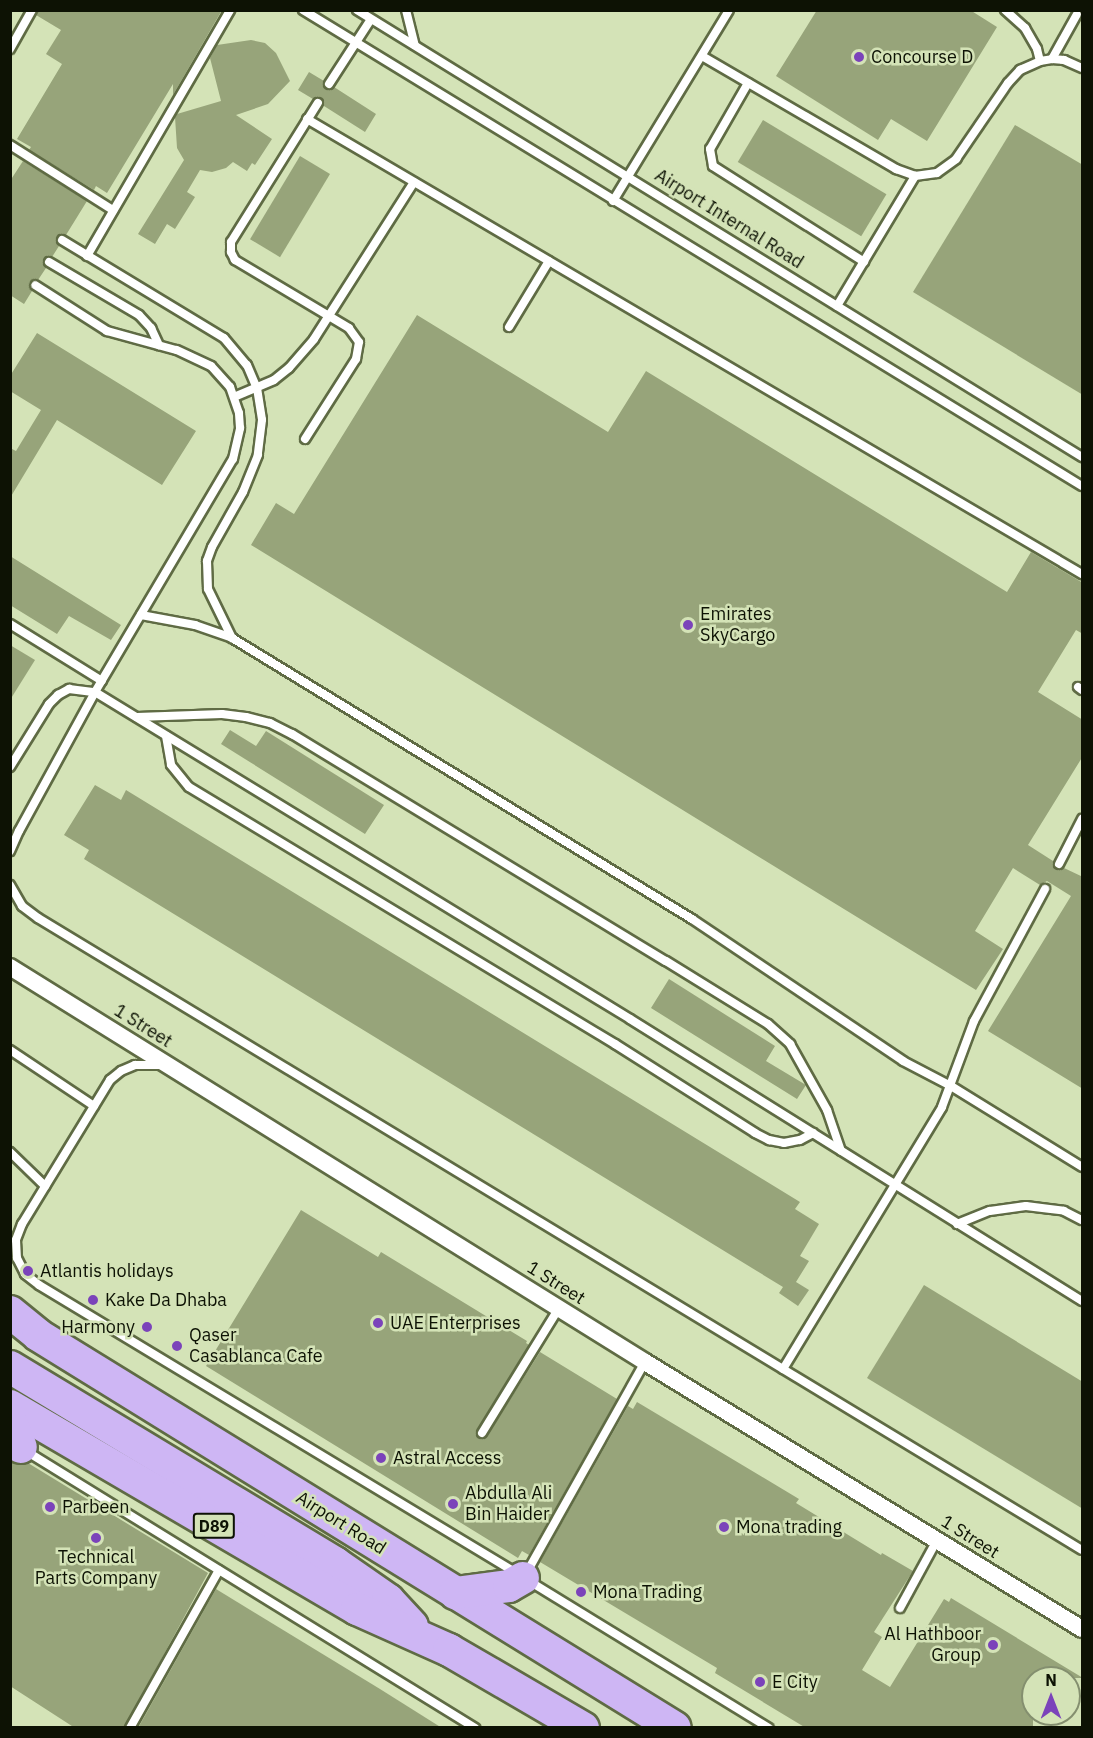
<!DOCTYPE html>
<style>
body{margin:0}
#map{position:relative;width:1093px;height:1738px;overflow:hidden;background:#d4e3b7;font-family:"IBM Plex Sans",sans-serif}
div>[style]{position:absolute}
[style*='--x']{left:calc(var(--x)*1px);top:calc(var(--y)*1px);width:calc(var(--w)*1px);rotate:calc(var(--a)*1deg)}
.building>*{inset:0;background:#97a47a;transform-origin:0 0}
.roads{filter:drop-shadow(2px 0 #5f6b44) drop-shadow(-2px 0 #5f6b44) drop-shadow(0 2px #5f6b44) drop-shadow(0 -2px #5f6b44)}
.lane>*{height:8px;margin:-4px;padding:0 4px;transform-origin:4px;border-radius:4px;background:#fff}
.street>*{height:16px;margin:-8px;padding:0 8px;transform-origin:8px;border-radius:8px;background:#fff}
.highway>*{height:32px;margin:-16px;padding:0 16px;transform-origin:16px;border-radius:16px;background:#ceb6f4}
.dots>*{width:16px;height:16px;translate:-50% -50%;box-sizing:border-box;border:3px solid #d4e3b7;border-radius:50%}
span{translate:-50% -50%;white-space:nowrap;text-align:center;line-height:1.15;-webkit-text-stroke:5px #d4e3b7;paint-order:stroke}
.shield-label span{padding:2px 4px;background:#d4e3b7;border:2px solid;border-radius:4px;-webkit-text-stroke-width:0}
.shield-label{font-size:16px;color:#0d1204;font-weight:700}
.poi-label{font-size:18px;color:#0d1204}
.left{translate:0 -50%;text-align:left}
.right{translate:-100% -50%;text-align:right}
.street-label{font-size:18px;color:#0d1204}
.frame{position:absolute;inset:0;border:12px solid #0d1204;pointer-events:none}
.north{position:absolute;left:1021px;top:1666px;width:60px;height:60px;box-sizing:border-box;background:#d4e3b7;border:2px solid #848f6f;border-radius:50%;rotate:0deg;font-size:16px;font-weight:700;line-height:24px;text-align:center;color:#0d1204}
.north::after{content:'';display:block;margin:auto;width:21px;height:27px;background:#7b43ba;clip-path:polygon(50% 0,100% 100%,50% 72%,0 100%)}
</style>
<div id="map">
<div class="building">
<div style="clip-path:polygon(38px 10px,222px 10px,173px 95px,173px 84px,107px 193px,96px 186px,94px 190px,29px 150px,31px 147px,17px 139px,62px 64px,46px 54px,61px 30px,36px 15px)"></div>
<div style="clip-path:polygon(817px 10px,970px 10px,997px 27px,927px 141px,891px 119px,878px 140px,776px 76px)"></div>
<div style="clip-path:polygon(251px 40px,265px 43px,276px 53px,290px 81px,268px 104px,236px 115px,272px 139px,255px 165px,252px 163px,247px 171px,233px 162px,226px 168px,212px 172px,200px 170px,187px 192px,195px 197px,175px 229px,167px 224px,155px 244px,138px 234px,184px 160px,177px 148px,175px 117px,177px 114px,221px 101px,210px 58px,217px 45px)"></div>
<div style="clip-path:polygon(309px 72px,324px 81px,326px 90px,334px 87px,376px 114px,365px 132px,324px 106px,321px 97px,313px 99px,298px 90px)"></div>
<div style="left:763px;top:120px;width:144px;height:49px;rotate:31deg"></div>
<div style="clip-path:polygon(1015px 125px,1083px 165px,1083px 395px,913px 292px)"></div>
<div style="left:300px;top:156px;width:35px;height:97px;rotate:31deg"></div>
<div style="clip-path:polygon(23px 161px,87px 201px,66px 235px,57px 236px,56px 240px,59px 246px,52px 257px,44px 258px,46px 268px,38px 280px,29px 282px,32px 291px,24px 304px,10px 295px,10px 181px)"></div>
<div style="clip-path:polygon(417px 315px,608px 432px,646px 371px,1007px 592px,1031px 552px,1083px 583px,1083px 634px,1076px 630px,1038px 692px,1083px 720px,1083px 756px,1028px 845px,1053px 861px,1056px 869px,1064px 868px,1083px 877px,1083px 1089px,988px 1031px,1071px 896px,1047px 881px,1040px 885px,1013px 868px,975px 931px,1003px 949px,976px 990px,251px 545px,276px 503px,294px 514px)"></div>
<div style="clip-path:polygon(37px 333px,196px 431px,162px 485px,57px 420px,10px 498px,10px 448px,16px 451px,41px 410px,10px 391px,10px 376px)"></div>
<div style="clip-path:polygon(10px 556px,121px 625px,111px 640px,69px 616px,57px 634px,10px 605px)"></div>
<div style="clip-path:polygon(10px 645px,35px 660px,10px 700px)"></div>
<div style="clip-path:polygon(230px 730px,256px 746px,266px 731px,384px 805px,365px 834px,221px 744px)"></div>
<div style="clip-path:polygon(95px 785px,121px 800px,126px 790px,800px 1202px,795px 1209px,819px 1224px,800px 1256px,809px 1261px,796px 1282px,809px 1290px,798px 1306px,779px 1293px,783px 1287px,84px 859px,89px 850px,64px 835px)"></div>
<div style="clip-path:polygon(669px 979px,775px 1046px,766px 1061px,806px 1085px,797px 1099px,651px 1008px)"></div>
<div style="clip-path:polygon(301px 1210px,378px 1257px,381px 1252px,527px 1341px,526px 1343px,529px 1345px,477px 1430px,479px 1439px,487px 1436px,540px 1352px,617px 1399px,529px 1555px,522px 1551px,518px 1558px,206px 1366px)"></div>
<div style="clip-path:polygon(924px 1285px,1083px 1382px,1083px 1509px,867px 1378px)"></div>
<div style="clip-path:polygon(637px 1402px,799px 1499px,796px 1503px,881px 1555px,882px 1553px,913px 1571px,874px 1632px,882px 1637px,862px 1670px,890px 1687px,944px 1599px,949px 1602px,951px 1598px,1083px 1678px,1033px 1678px,1033px 1728px,806px 1728px,715px 1673px,717px 1668px,540px 1562px,628px 1406px,633px 1409px)"></div>
<div style="clip-path:polygon(10px 1461px,19px 1465px,28px 1463px,208px 1573px,124px 1728px,75px 1728px,10px 1686px)"></div>
<div style="clip-path:polygon(216px 1589px,380px 1689px,442px 1728px,138px 1728px)"></div>
</div>
<div class="roads">
<div class="lane">
<div style="--x:303;--y:10;--w:913;--a:31.43"></div>
<div style="--x:357;--y:10;--w:852;--a:31.66"></div>
<div style="--x:406;--y:10;--w:36;--a:76"></div>
<div style="--x:1005;--y:10;--w:27;--a:42"></div>
<div style="--x:1025;--y:28;--w:24;--a:60"></div>
<div style="--x:1037;--y:49;--w:12;--a:76"></div>
<div style="--x:10;--y:49;--w:45;--a:-60.6"></div>
<div style="--x:702;--y:56;--w:225;--a:30.2"></div>
<div style="--x:896;--y:169;--w:20;--a:20"></div>
<div style="--x:915;--y:176;--w:22;--a:-8"></div>
<div style="--x:937;--y:173;--w:24;--a:-36"></div>
<div style="--x:956;--y:159;--w:92;--a:-55.6"></div>
<div style="--x:1008;--y:83;--w:18;--a:-47"></div>
<div style="--x:1020;--y:70;--w:22;--a:-24"></div>
<div style="--x:1040;--y:61;--w:12;--a:-9"></div>
<div style="--x:1052;--y:59;--w:12;--a:5"></div>
<div style="--x:1064;--y:60;--w:20;--a:24"></div>
<div style="--x:1052;--y:59;--w:51;--a:-60.9"></div>
<div style="--x:748;--y:83;--w:76;--a:119.9"></div>
<div style="--x:710;--y:149;--w:17;--a:80"></div>
<div style="--x:713;--y:166;--w:179;--a:32.4"></div>
<div style="--x:329;--y:84;--w:77;--a:-57.1"></div>
<div style="--x:307;--y:119;--w:899;--a:30.42"></div>
<div style="--x:10;--y:145;--w:122;--a:32.3"></div>
<div style="--x:613;--y:201;--w:223;--a:-58.7"></div>
<div style="--x:62;--y:240;--w:189;--a:31.2"></div>
<div style="--x:224;--y:338;--w:35;--a:50"></div>
<div style="--x:247;--y:365;--w:25;--a:67"></div>
<div style="--x:257;--y:388;--w:32;--a:81"></div>
<div style="--x:262;--y:420;--w:35;--a:97"></div>
<div style="--x:258;--y:455;--w:40;--a:112"></div>
<div style="--x:243;--y:492;--w:63;--a:119.4"></div>
<div style="--x:212;--y:547;--w:15;--a:110"></div>
<div style="--x:207;--y:561;--w:28;--a:88"></div>
<div style="--x:208;--y:589;--w:55;--a:63.9"></div>
<div style="--x:87;--y:256;--w:285;--a:-59.8"></div>
<div style="--x:49;--y:262;--w:104;--a:30.5"></div>
<div style="--x:139;--y:315;--w:18;--a:47"></div>
<div style="--x:151;--y:328;--w:19;--a:65"></div>
<div style="--x:837;--y:306;--w:152;--a:-59"></div>
<div style="--x:509;--y:327;--w:77;--a:-58.8"></div>
<div style="--x:234;--y:397;--w:43;--a:-23"></div>
<div style="--x:274;--y:380;--w:19;--a:-39"></div>
<div style="--x:289;--y:368;--w:38;--a:-49"></div>
<div style="--x:314;--y:339;--w:186;--a:-57.5"></div>
<div style="--x:305;--y:439;--w:95;--a:-57.5"></div>
<div style="--x:356;--y:359;--w:17;--a:-80"></div>
<div style="--x:359;--y:342;--w:17;--a:-126"></div>
<div style="--x:349;--y:328;--w:133;--a:-149.2"></div>
<div style="--x:235;--y:260;--w:9;--a:-117"></div>
<div style="--x:231;--y:252;--w:10;--a:-90"></div>
<div style="--x:231;--y:242;--w:164;--a:-58"></div>
<div style="--x:141;--y:615;--w:55;--a:10.5"></div>
<div style="--x:195;--y:625;--w:39;--a:19"></div>
<div style="--x:232;--y:638;--w:539;--a:31.42"></div>
<div style="--x:692;--y:919;--w:254;--a:33.9"></div>
<div style="--x:903;--y:1061;--w:54;--a:27.5"></div>
<div style="--x:951;--y:1086;--w:154;--a:31.7"></div>
<div style="--x:10;--y:624;--w:108;--a:31.8"></div>
<div style="--x:1078;--y:687;--w:5;--a:37"></div>
<div style="--x:137;--y:717;--w:85;--a:-2"></div>
<div style="--x:222;--y:714;--w:24;--a:7"></div>
<div style="--x:246;--y:717;--w:25;--a:14"></div>
<div style="--x:270;--y:723;--w:25;--a:27"></div>
<div style="--x:292;--y:734;--w:437;--a:31.3"></div>
<div style="--x:666;--y:961;--w:120;--a:31.7"></div>
<div style="--x:768;--y:1024;--w:30;--a:42"></div>
<div style="--x:790;--y:1044;--w:76;--a:60.7"></div>
<div style="--x:827;--y:1110;--w:43;--a:71.1"></div>
<div style="--x:166;--y:736;--w:29;--a:80"></div>
<div style="--x:171;--y:765;--w:28;--a:51"></div>
<div style="--x:189;--y:787;--w:498;--a:31.1"></div>
<div style="--x:615;--y:1044;--w:166;--a:32.4"></div>
<div style="--x:755;--y:1133;--w:16;--a:27"></div>
<div style="--x:769;--y:1140;--w:15;--a:11"></div>
<div style="--x:784;--y:1143;--w:16;--a:-11"></div>
<div style="--x:800;--y:1140;--w:15;--a:-28"></div>
<div style="--x:10;--y:767;--w:74;--a:-58.2"></div>
<div style="--x:49;--y:704;--w:13;--a:-45"></div>
<div style="--x:58;--y:695;--w:13;--a:-29"></div>
<div style="--x:69;--y:689;--w:26;--a:7"></div>
<div style="--x:95;--y:692;--w:627;--a:31.43"></div>
<div style="--x:630;--y:1019;--w:533;--a:31.96"></div>
<div style="--x:10;--y:851;--w:22;--a:-66"></div>
<div style="--x:19;--y:831;--w:158;--a:-61.3"></div>
<div style="--x:95;--y:692;--w:271;--a:-59.4"></div>
<div style="--x:233;--y:459;--w:32;--a:-77"></div>
<div style="--x:240;--y:428;--w:15;--a:-94"></div>
<div style="--x:239;--y:413;--w:28;--a:-109"></div>
<div style="--x:230;--y:387;--w:28;--a:-132"></div>
<div style="--x:211;--y:366;--w:38;--a:-155"></div>
<div style="--x:176;--y:350;--w:72;--a:-164.6"></div>
<div style="--x:107;--y:331;--w:85;--a:-147.4"></div>
<div style="--x:1059;--y:864;--w:51;--a:-62.9"></div>
<div style="--x:10;--y:885;--w:24;--a:60"></div>
<div style="--x:22;--y:906;--w:20;--a:37"></div>
<div style="--x:38;--y:918;--w:1220;--a:31.19"></div>
<div style="--x:10;--y:1050;--w:101;--a:33.7"></div>
<div style="--x:161;--y:1065;--w:26;--a:180"></div>
<div style="--x:135;--y:1065;--w:15;--a:157"></div>
<div style="--x:121;--y:1071;--w:14;--a:141"></div>
<div style="--x:110;--y:1080;--w:169;--a:121.4"></div>
<div style="--x:22;--y:1224;--w:17;--a:111"></div>
<div style="--x:16;--y:1240;--w:18;--a:87"></div>
<div style="--x:17;--y:1258;--w:18;--a:63"></div>
<div style="--x:25;--y:1274;--w:18;--a:38"></div>
<div style="--x:39;--y:1285;--w:559;--a:31.1"></div>
<div style="--x:10;--y:1152;--w:49;--a:44.2"></div>
<div style="--x:957;--y:1224;--w:35;--a:-22"></div>
<div style="--x:990;--y:1211;--w:36;--a:-8"></div>
<div style="--x:1026;--y:1206;--w:38;--a:7"></div>
<div style="--x:1064;--y:1211;--w:20;--a:27"></div>
<div style="--x:783;--y:1369;--w:306;--a:-58.7"></div>
<div style="--x:942;--y:1107;--w:92;--a:-69.6"></div>
<div style="--x:974;--y:1021;--w:150;--a:-61.7"></div>
<div style="--x:482;--y:1433;--w:147;--a:-58.4"></div>
<div style="--x:26;--y:1451;--w:528;--a:31.67"></div>
<div style="--x:527;--y:1572;--w:241;--a:-60.7"></div>
<div style="--x:529;--y:1581;--w:281;--a:31.5"></div>
<div style="--x:900;--y:1608;--w:77;--a:-61.4"></div>
<div style="--x:130;--y:1728;--w:181;--a:-60.6"></div>
</div>
<div class="street">
<div style="--x:10;--y:967;--w:748;--a:31.88"></div>
<div style="--x:645;--y:1362;--w:512;--a:31.42"></div>
</div>
<div class="highway">
<div style="--x:10;--y:1312;--w:36;--a:39"></div>
<div style="--x:38;--y:1335;--w:748;--a:31.67"></div>
<div style="--x:10;--y:1367;--w:380;--a:31.1"></div>
<div style="--x:335;--y:1563;--w:65;--a:34.9"></div>
<div style="--x:388;--y:1600;--w:35;--a:47"></div>
<div style="--x:10;--y:1406;--w:402;--a:30.3"></div>
<div style="--x:357;--y:1609;--w:101;--a:24"></div>
<div style="--x:449;--y:1650;--w:155;--a:30.2"></div>
<div style="--x:10;--y:1419;--w:30;--a:69"></div>
<div style="--x:455;--y:1593;--w:54;--a:-7.4"></div>
<div style="--x:509;--y:1586;--w:16;--a:-30"></div>
</div>
</div>
<div class="dots">
<div style="left:859px;top:57px;background:#7b43ba"></div>
<div style="left:688px;top:625px;background:#7b43ba"></div>
<div style="left:28px;top:1271px;background:#7b43ba"></div>
<div style="left:93px;top:1300px;background:#7b43ba"></div>
<div style="left:378px;top:1323px;background:#7b43ba"></div>
<div style="left:147px;top:1327px;background:#7b43ba"></div>
<div style="left:177px;top:1346px;background:#7b43ba"></div>
<div style="left:381px;top:1458px;background:#7b43ba"></div>
<div style="left:453px;top:1504px;background:#7b43ba"></div>
<div style="left:50px;top:1507px;background:#7b43ba"></div>
<div style="left:724px;top:1527px;background:#7b43ba"></div>
<div style="left:96px;top:1538px;background:#7b43ba"></div>
<div style="left:581px;top:1592px;background:#7b43ba"></div>
<div style="left:993px;top:1645px;background:#7b43ba"></div>
<div style="left:760px;top:1682px;background:#7b43ba"></div>
</div>
<div class="shield-label">
<span style="left:214px;top:1526px">D89</span>
</div>
<div class="poi-label">
<span class="left" style="left:871px;top:57px">Concourse D</span>
<span class="left" style="left:700px;top:625px">Emirates<br>SkyCargo</span>
<span class="left" style="left:40px;top:1271px">Atlantis holidays</span>
<span class="left" style="left:105px;top:1300px">Kake Da Dhaba</span>
<span class="left" style="left:390px;top:1323px">UAE Enterprises</span>
<span class="right" style="left:135px;top:1327px">Harmony</span>
<span class="left" style="left:189px;top:1346px">Qaser<br>Casablanca Cafe</span>
<span class="left" style="left:393px;top:1458px">Astral Access</span>
<span class="left" style="left:465px;top:1504px">Abdulla Ali<br>Bin Haider</span>
<span class="left" style="left:62px;top:1507px">Parbeen</span>
<span class="left" style="left:736px;top:1527px">Mona trading</span>
<span style="left:96px;top:1568px">Technical<br>Parts Company</span>
<span class="left" style="left:593px;top:1592px">Mona Trading</span>
<span class="right" style="left:981px;top:1645px">Al Hathboor<br>Group</span>
<span class="left" style="left:772px;top:1682px">E City</span>
</div>
<div class="street-label">
<span style="left:729px;top:219px;rotate:32deg">Airport Internal Road</span>
<span style="left:143px;top:1026px;rotate:32deg">1 Street</span>
<span style="left:556px;top:1283px;rotate:32deg">1 Street</span>
<span style="left:341px;top:1523px;rotate:32deg">Airport Road</span>
<span style="left:970px;top:1537px;rotate:32deg">1 Street</span>
</div>
<div class="frame"></div>
<div class="north">N</div>
</div>
